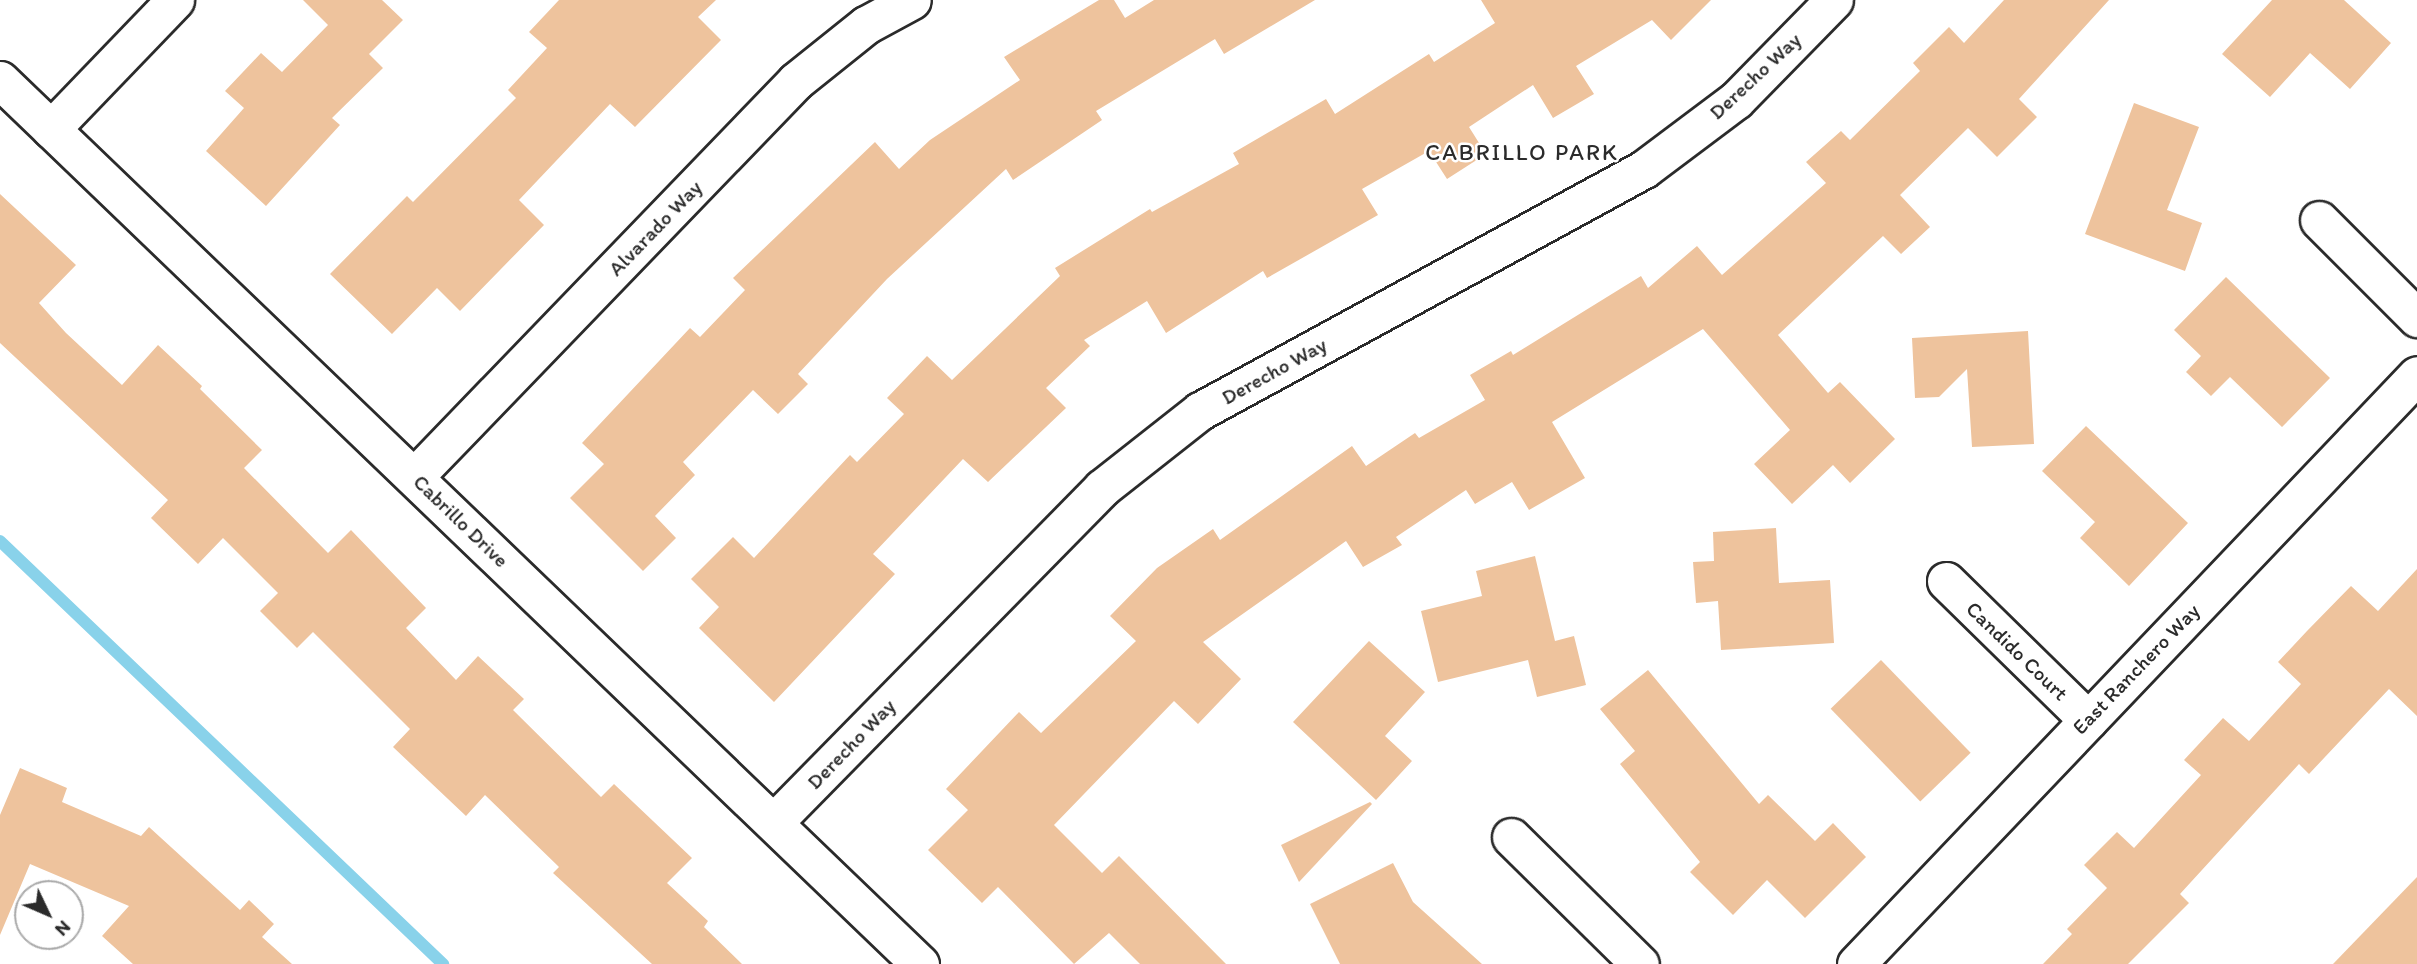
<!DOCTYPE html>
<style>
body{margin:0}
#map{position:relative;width:2417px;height:964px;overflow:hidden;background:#fff;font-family:Itim,sans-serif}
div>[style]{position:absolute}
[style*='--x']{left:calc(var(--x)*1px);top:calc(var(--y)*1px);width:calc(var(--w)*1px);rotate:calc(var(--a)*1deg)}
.stream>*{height:12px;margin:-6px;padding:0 6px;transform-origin:6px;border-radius:6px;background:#89d2ea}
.building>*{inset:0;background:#eec39d;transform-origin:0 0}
.roads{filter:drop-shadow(2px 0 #2b2b2b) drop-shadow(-2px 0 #2b2b2b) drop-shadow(0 2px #2b2b2b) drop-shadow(0 -2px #2b2b2b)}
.street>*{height:37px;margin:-18.5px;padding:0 18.5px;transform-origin:18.5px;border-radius:18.5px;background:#fff}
span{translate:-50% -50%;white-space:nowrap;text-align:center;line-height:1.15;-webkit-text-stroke:5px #fff;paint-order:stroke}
.street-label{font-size:21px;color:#2b2b2b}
.neighbourhood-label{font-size:23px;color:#2b2b2b;letter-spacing:2px}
.north{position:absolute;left:14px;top:880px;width:70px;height:70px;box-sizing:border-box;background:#fff;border:2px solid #aaa;border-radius:50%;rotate:134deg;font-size:19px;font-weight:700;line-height:28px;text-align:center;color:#2b2b2b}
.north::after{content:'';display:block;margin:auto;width:24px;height:32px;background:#2b2b2b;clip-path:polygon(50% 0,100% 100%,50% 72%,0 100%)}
</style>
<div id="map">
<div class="stream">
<div style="--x:0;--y:541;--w:613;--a:43.68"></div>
</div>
<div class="building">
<div style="clip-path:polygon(303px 0,382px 0,403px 20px,369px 54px,383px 68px,332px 118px,340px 125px,266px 206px,206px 151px,244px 108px,225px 91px,261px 53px,282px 72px,328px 25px)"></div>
<div style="clip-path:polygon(559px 0,716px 0,698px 17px,721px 40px,635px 127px,610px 104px,519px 200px,544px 225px,460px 311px,437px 288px,392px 334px,330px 274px,407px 196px,413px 202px,516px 98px,508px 90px,547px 48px,529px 32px)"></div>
<div style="clip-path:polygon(1099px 0,1114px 0,1125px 18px,1154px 0,1315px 0,1224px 54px,1215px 39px,1096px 111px,1102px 120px,1013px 180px,1006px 169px,887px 279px,798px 374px,808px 384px,778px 414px,753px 390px,683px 462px,695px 475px,655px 516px,676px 538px,643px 571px,570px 498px,604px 464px,582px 443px,690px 328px,700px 337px,745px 290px,733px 278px,875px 142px,899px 169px,930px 140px,1020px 80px,1004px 57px)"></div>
<div style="clip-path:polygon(1481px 0,1711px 0,1671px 40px,1652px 20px,1576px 66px,1594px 94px,1553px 118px,1533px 85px,1469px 127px,1486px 154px,1447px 179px,1429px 151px,1362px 189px,1378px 215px,1267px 278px,1263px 271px,1166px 333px,1147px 301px,1084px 340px,1090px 346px,1046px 388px,1066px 408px,988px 482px,963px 459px,873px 554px,895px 574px,774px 702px,699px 628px,719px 607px,691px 579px,733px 537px,754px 558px,850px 455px,857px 462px,904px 414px,887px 398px,927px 356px,952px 380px,1060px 276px,1055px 268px,1150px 209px,1152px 212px,1239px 164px,1233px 153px,1326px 99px,1335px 114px,1429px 54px,1434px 62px,1495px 23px)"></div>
<div style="clip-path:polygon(2004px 0,2109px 0,2019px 99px,2037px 117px,1997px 157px,1968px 128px,1900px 195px,1930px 227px,1901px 254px,1883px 236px,1778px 335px,1828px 393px,1840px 382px,1895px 439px,1850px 483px,1833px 465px,1792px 504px,1754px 464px,1790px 430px,1703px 329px,1552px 422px,1585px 478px,1529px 510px,1512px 482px,1475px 504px,1466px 490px,1396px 537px,1402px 545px,1363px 567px,1346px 541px,1203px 642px,1241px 679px,1198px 724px,1174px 701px,1054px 825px,1102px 873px,1119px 856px,1226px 964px,1140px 964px,1109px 933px,1074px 964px,998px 887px,982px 903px,928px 850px,968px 810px,946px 789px,1019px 712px,1041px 733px,1136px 641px,1110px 616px,1157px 568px,1213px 529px,1220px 540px,1352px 446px,1366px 466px,1415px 433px,1419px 438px,1485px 400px,1470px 375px,1511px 351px,1513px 355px,1641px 276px,1648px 288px,1697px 246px,1722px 275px,1826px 183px,1806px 162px,1841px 131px,1850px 140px,1920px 71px,1913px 63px,1949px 27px,1964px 43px)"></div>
<div style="clip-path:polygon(2272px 0,2344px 0,2391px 43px,2350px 89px,2310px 53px,2270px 97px,2222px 54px)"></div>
<div style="clip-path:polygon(2134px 103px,2199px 127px,2167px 210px,2202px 223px,2185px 271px,2085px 234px)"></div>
<div style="clip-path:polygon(0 194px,76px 265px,39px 303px,66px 333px,122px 385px,158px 345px,202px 386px,200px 389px,262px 450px,244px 468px,328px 553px,351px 530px,426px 608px,406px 628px,456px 680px,478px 656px,524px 699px,513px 710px,601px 797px,614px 784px,692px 858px,667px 883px,708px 921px,704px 927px,742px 964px,652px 964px,553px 873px,559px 867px,485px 795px,466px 816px,393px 747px,410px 729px,313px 632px,297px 648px,260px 611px,278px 593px,223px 538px,198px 564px,151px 518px,168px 500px,0 343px)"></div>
<div style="clip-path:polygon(2226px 277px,2330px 378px,2282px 427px,2230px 377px,2211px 396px,2186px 372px,2201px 356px,2174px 330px)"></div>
<div style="clip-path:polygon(2028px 331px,2034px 444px,1972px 447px,1967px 369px,1939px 397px,1915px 398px,1912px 338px)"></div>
<div style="clip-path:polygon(2086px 426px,2188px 523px,2129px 586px,2080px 538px,2095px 522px,2042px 471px)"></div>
<div style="clip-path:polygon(1776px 528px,1779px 583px,1830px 580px,1834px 643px,1721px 650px,1718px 601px,1696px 603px,1693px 562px,1714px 561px,1713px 532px)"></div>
<div style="clip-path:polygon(1535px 556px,1555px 641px,1574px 636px,1586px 685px,1537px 697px,1528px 660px,1438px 682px,1421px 611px,1482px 596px,1476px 571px)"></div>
<div style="clip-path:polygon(2417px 569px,2417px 716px,2389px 689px,2309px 774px,2299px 764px,2180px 894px,2189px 903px,2128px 964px,2043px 964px,2072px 934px,2067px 929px,2107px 888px,2084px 865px,2117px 832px,2134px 848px,2201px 775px,2184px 760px,2223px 718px,2249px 741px,2301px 684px,2278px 662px,2307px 631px,2351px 586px,2378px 611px)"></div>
<div style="clip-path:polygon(1369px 641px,1425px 692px,1385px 736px,1412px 761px,1376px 800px,1293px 722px)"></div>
<div style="left:1881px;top:660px;width:129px;height:70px;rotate:46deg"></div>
<div style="clip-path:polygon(1648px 670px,1759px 804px,1768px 795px,1815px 841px,1833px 823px,1866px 857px,1805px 918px,1767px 880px,1733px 915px,1690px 872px,1700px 862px,1620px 764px,1635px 751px,1600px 709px)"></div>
<div style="clip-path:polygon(20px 768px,67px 788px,62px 802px,141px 836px,149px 827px,240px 910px,249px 900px,274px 924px,262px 937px,292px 964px,133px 964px,102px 936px,129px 906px,30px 864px,0 935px,0 815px)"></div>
<div style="clip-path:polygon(1370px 802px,1372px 804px,1299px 882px,1281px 845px)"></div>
<div style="clip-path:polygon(1393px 863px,1413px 902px,1482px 964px,1340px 964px,1310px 904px)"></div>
<div style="clip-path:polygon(2417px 877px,2417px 964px,2333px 964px)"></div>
</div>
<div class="roads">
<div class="street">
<div style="--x:0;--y:80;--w:1276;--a:43.86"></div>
<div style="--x:51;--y:129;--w:179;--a:-46.1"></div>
<div style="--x:2319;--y:220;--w:139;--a:45"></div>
<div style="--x:415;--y:476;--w:549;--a:-46.03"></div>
<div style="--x:796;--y:81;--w:90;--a:-38.7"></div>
<div style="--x:866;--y:25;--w:52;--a:-28.5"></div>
<div style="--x:1946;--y:581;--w:199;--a:44.4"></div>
<div style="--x:774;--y:822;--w:468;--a:-45.5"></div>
<div style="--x:1102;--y:488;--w:125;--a:-38.2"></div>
<div style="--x:1200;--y:411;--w:506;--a:-28.59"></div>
<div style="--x:1644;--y:169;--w:115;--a:-36.9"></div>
<div style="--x:1736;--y:100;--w:140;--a:-45.6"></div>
<div style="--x:1511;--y:837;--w:181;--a:44.6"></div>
<div style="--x:1856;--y:964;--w:813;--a:-46.39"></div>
</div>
</div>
<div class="street-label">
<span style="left:1755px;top:76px;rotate:-43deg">Derecho Way</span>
<span style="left:655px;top:228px;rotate:-46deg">Alvarado Way</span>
<span style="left:1274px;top:371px;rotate:-29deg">Derecho Way</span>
<span style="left:461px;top:521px;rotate:44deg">Cabrillo Drive</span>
<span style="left:2017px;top:651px;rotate:44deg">Candido Court</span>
<span style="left:2136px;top:669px;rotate:-46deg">East Ranchero Way</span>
<span style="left:851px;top:744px;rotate:-46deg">Derecho Way</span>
</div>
<div class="neighbourhood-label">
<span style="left:1522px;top:152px">CABRILLO PARK</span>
</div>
<div class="north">N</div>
</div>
